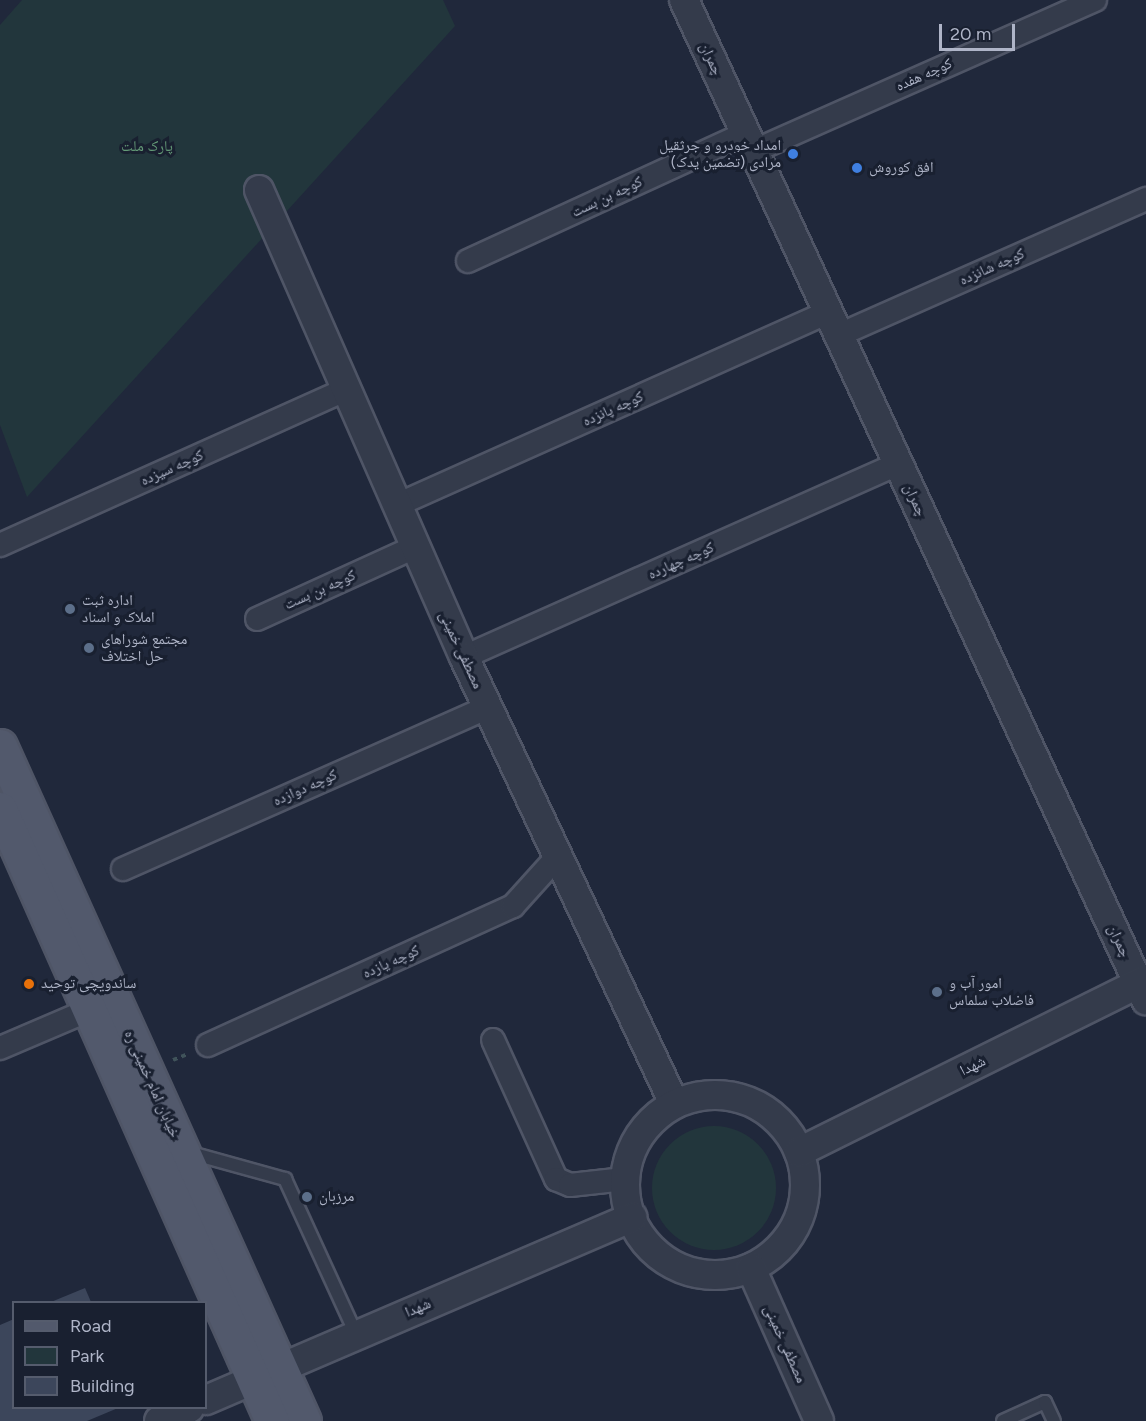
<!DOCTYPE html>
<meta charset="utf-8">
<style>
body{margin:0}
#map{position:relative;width:1146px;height:1421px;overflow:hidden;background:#20283b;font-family:Figtree,"Noto Naskh Arabic",sans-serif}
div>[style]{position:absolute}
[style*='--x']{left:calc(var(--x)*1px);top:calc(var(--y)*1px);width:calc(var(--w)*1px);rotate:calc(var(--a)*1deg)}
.green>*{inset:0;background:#22363c}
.round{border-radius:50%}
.building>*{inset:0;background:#3c465b}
.path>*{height:4px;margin-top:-2px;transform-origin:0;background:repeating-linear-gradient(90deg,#40535a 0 4.5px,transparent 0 9px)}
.roads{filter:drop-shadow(2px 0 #4f5566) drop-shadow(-2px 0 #4f5566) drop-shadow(0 2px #4f5566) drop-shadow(0 -2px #4f5566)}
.service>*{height:12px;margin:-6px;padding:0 6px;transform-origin:6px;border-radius:6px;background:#343b4b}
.minor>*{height:22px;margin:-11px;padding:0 11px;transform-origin:11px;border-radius:11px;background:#343b4b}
.tertiary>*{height:28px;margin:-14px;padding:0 14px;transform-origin:14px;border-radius:14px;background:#343b4b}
.tertiary>.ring{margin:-14px;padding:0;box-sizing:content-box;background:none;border:28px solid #343b4b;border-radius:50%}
.primary>*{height:33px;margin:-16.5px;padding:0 16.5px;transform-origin:16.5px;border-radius:16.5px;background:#52596c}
.dots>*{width:16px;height:16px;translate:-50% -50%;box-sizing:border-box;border:3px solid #192030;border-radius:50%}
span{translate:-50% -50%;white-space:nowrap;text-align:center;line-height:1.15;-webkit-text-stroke:6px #192030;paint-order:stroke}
.street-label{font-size:15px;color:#afb5c8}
.poi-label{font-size:15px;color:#afb5c8}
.right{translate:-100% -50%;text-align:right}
.left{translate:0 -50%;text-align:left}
.park-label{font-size:15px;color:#649a77}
.legend{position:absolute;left:12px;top:1301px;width:195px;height:108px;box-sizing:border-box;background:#192030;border:2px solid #555c6d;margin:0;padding:8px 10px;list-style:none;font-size:18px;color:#afb5c8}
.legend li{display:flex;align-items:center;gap:12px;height:30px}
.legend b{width:30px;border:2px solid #555c6d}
.scale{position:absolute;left:939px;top:24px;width:76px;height:27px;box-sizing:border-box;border:3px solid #afb5c8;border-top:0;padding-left:8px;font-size:18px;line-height:21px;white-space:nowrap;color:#afb5c8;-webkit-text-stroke:4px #192030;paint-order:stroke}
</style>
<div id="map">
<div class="green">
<div style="clip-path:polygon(22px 0,443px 0,455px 26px,27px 497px,0 425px,0 25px)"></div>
<div class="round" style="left:652px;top:1126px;width:124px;height:124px"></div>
</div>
<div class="building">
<div style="clip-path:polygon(85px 1288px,91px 1302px,51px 1302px)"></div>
<div style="clip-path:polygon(14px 1319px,14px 1408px,118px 1408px,87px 1421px,0 1421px,0 1325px)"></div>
</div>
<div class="path">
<div style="--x:173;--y:1060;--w:16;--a:-22"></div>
</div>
<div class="roads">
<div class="service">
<div style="--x:187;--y:1152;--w:102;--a:15.4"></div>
<div style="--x:285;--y:1179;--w:170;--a:65.4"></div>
<div style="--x:1003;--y:1421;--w:46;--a:-24.3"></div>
<div style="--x:1045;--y:1402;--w:21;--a:65"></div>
</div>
<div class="minor">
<div style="--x:754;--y:151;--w:373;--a:-23.9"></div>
<div style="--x:468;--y:261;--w:306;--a:-24.7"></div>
<div style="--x:839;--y:335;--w:336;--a:-23.9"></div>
<div style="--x:397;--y:505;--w:472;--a:-24.1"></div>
<div style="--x:0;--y:545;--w:378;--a:-24.2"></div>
<div style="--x:257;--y:619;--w:174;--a:-24.5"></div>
<div style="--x:464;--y:657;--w:475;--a:-24"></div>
<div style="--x:123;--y:869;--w:399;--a:-23.9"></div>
<div style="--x:493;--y:1040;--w:153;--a:65.6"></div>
<div style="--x:556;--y:1179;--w:15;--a:23"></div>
<div style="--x:570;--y:1185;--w:55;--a:-6.2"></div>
<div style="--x:208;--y:1045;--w:335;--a:-24.5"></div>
<div style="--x:513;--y:906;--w:67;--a:-48"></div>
<div style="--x:0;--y:1048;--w:97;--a:-23.1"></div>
</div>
<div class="tertiary">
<div style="--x:684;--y:0;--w:1102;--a:65.2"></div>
<div style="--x:259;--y:190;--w:510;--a:66.3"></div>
<div style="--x:464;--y:657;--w:494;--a:64.8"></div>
<div class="ring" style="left:625px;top:1095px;width:152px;height:152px"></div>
<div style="--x:799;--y:1152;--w:387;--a:-26.4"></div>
<div style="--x:751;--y:1268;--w:167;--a:66"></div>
<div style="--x:206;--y:1400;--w:464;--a:-23.2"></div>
<div style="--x:159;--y:1421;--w:33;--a:-23"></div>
</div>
<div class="primary">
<div style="--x:0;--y:746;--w:740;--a:65.75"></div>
<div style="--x:0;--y:809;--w:670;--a:66.04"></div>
</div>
</div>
<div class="dots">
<div style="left:793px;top:154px;background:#3f7fe0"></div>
<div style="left:857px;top:168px;background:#3f7fe0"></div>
<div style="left:70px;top:609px;background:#5c6f8a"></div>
<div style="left:89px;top:648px;background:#5c6f8a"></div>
<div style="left:29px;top:984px;background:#e8710a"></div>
<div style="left:937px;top:992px;background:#5c6f8a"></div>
<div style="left:307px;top:1197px;background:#5c6f8a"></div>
</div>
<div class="street-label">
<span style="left:711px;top:59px;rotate:65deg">چمران</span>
<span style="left:924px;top:75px;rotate:-24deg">کوچه هفده</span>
<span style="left:607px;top:197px;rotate:-25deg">کوچه بن بست</span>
<span style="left:992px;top:267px;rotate:-24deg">کوچه شانزده</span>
<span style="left:613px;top:409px;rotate:-24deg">کوچه پانزده</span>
<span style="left:172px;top:468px;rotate:-24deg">کوچه سیزده</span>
<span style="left:915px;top:500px;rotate:65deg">چمران</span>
<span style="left:681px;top:561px;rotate:-24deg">کوچه چهارده</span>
<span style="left:320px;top:590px;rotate:-24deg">کوچه بن بست</span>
<span style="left:461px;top:650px;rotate:65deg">مصطفی خمینی</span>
<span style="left:305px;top:788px;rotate:-24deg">کوچه دوازده</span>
<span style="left:1119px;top:941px;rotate:65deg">چمران</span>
<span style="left:391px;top:962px;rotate:-24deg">کوچه یازده</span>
<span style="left:973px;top:1066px;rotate:-26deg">شهدا</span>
<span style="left:152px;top:1084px;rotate:66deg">خیابان امام خمینی ره</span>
<span style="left:418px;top:1308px;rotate:-23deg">شهدا</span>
<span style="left:785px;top:1344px;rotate:66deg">مصطفی خمینی</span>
</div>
<div class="poi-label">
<span class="right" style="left:781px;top:154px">امداد خودرو و جرثقیل<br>مرادی (تضمین یدک)</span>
<span class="left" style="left:869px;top:168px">افق کوروش</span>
<span class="left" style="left:82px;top:609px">اداره ثبت<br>املاک و اسناد</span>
<span class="left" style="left:101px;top:648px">مجتمع شوراهای<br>حل اختلاف</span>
<span class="left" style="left:949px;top:992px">امور آب و<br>فاضلاب سلماس</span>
<span class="left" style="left:41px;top:984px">ساندویچی توحید</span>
<span class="left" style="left:319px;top:1197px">مرزبان</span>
</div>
<div class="park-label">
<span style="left:147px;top:147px">پارک ملت</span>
</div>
<ul class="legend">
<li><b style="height:8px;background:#52596c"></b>Road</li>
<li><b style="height:16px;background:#22363c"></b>Park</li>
<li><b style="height:16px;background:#3c465b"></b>Building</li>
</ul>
<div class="scale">20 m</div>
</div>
